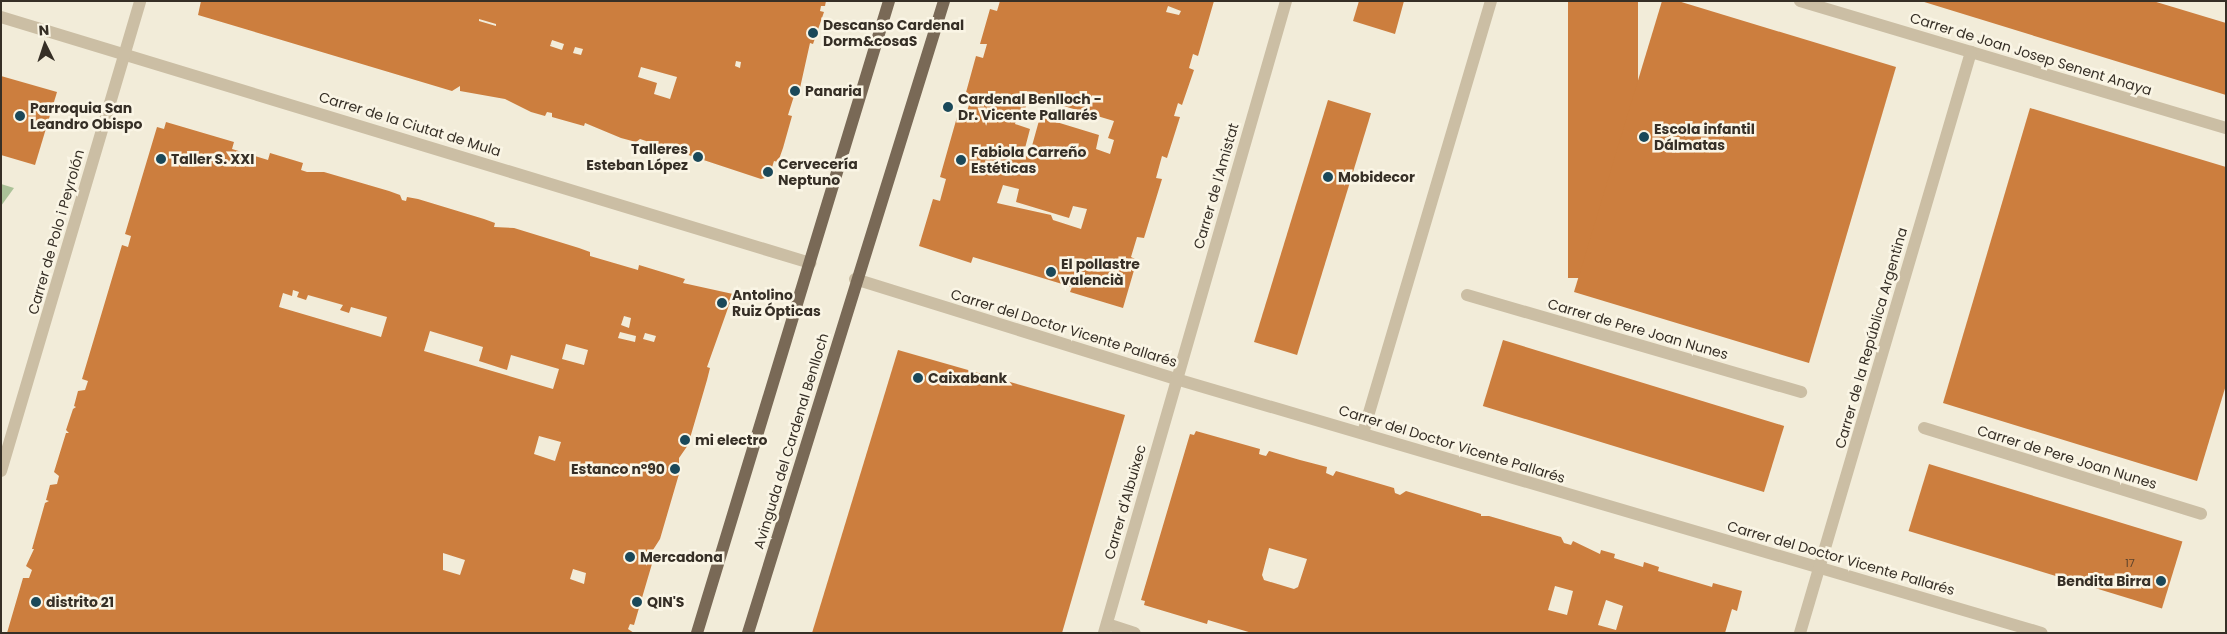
<!DOCTYPE html>
<meta charset="utf-8">
<style>
body{margin:0}
#map{position:relative;width:2227px;height:634px;overflow:hidden;background:#f2ecd9;font-family:Poppins,sans-serif}
div>[style]{position:absolute}
[style*='--x']{left:calc(var(--x)*1px);top:calc(var(--y)*1px);width:calc(var(--w)*1px);rotate:calc(var(--a)*1deg)}
.green>*{inset:0;background:#abc298}
.building>*{inset:0;background:#cc7e3e;transform-origin:0 0}
.pedestrian>*{height:12px;margin:-6px;padding:0 6px;transform-origin:6px;border-radius:6px;background:#cbbea4}
.minor>*{height:12px;margin:-6px;padding:0 6px;transform-origin:6px;border-radius:6px;background:#cbbea4}
.primary>*{height:12px;margin:-6px;padding:0 6px;transform-origin:6px;border-radius:6px;background:#796956}
.dots>*{width:14px;height:14px;translate:-50% -50%;box-sizing:border-box;border:2px solid #faf5e5;border-radius:50%}
span{translate:-50% -50%;white-space:nowrap;text-align:center;line-height:1.15;-webkit-text-stroke:5px #faf5e5;paint-order:stroke}
.number-label{font-size:11px;color:#5c432c}
.number-label span{-webkit-text-stroke-width:0}
.poi-label{font-size:14px;color:#362f26;font-weight:700}
.left{translate:0 -50%;text-align:left}
.right{translate:-100% -50%;text-align:right}
.street-label{font-size:14px;color:#362f26}
.frame{position:absolute;inset:0;border:2px solid #362f26;pointer-events:none}
.north{position:absolute;left:20px;top:20px;width:50px;height:50px;-webkit-text-stroke:4px #faf5e5;paint-order:stroke;rotate:356deg;font-size:14px;font-weight:700;line-height:20px;text-align:center;color:#362f26}
.north::after{content:'';display:block;margin:auto;width:18px;height:22px;background:#362f26;clip-path:polygon(50% 0,100% 100%,50% 72%,0 100%)}
</style>
<div id="map">
<div class="green">
<div style="clip-path:polygon(1px 184px,14px 188px,1px 206px)"></div>
</div>
<div class="building">
<div style="clip-path:polygon(evenodd,201px 1px,826px 1px,825px 6px,821px 6px,820px 11px,824px 12px,813px 44px,810px 43px,798px 97px,794px 96px,788px 115px,792px 116px,783px 148px,778px 162px,774px 161px,769px 177px,761px 179px,640px 139px,636px 142px,621px 138px,585px 123px,584px 126px,552px 117px,552px 113px,547px 112px,545px 116px,531px 112px,505px 99px,460px 91px,460px 86px,452px 91px,198px 15px,201px 1px,479px 19px,496px 24px,496px 26px,479px 21px,479px 19px,201px 1px,552px 40px,564px 44px,562px 50px,550px 46px,552px 40px,201px 1px,575px 47px,583px 49px,581px 55px,573px 53px,575px 47px,201px 1px,736px 61px,741px 62px,740px 68px,735px 66px,736px 61px,201px 1px,641px 67px,677px 77px,670px 99px,654px 94px,657px 83px,638px 77px,641px 67px)"></div>
<div style="clip-path:polygon(evenodd,1000px 1px,1214px 1px,1198px 56px,1193px 54px,1189px 68px,1194px 70px,1182px 105px,1178px 103px,1174px 116px,1180px 117px,1167px 158px,1162px 156px,1156px 178px,1162px 179px,1144px 238px,1137px 237px,1131px 257px,1137px 260px,1123px 308px,1070px 292px,1072px 287px,1016px 270px,973px 257px,971px 263px,919px 246px,933px 199px,940px 201px,946px 179px,940px 177px,957px 117px,964px 120px,971px 99px,965px 96px,976px 56px,983px 58px,987px 44px,980px 44px,990px 9px,997px 11px,1000px 1px,1168px 6px,1181px 11px,1179px 15px,1166px 12px,1168px 6px,1000px 1px,1030px 96px,1114px 121px,1108px 138px,1114px 140px,1110px 154px,1096px 149px,1099px 135px,1040px 117px,1030px 153px,1024px 152px,1030px 129px,1015px 124px,1019px 111px,1024px 112px,1030px 96px,1000px 1px,1003px 185px,1019px 189px,1016px 202px,1069px 218px,1073px 206px,1087px 209px,1081px 229px,1053px 220px,1051px 215px,997px 203px,1003px 185px)"></div>
<div style="clip-path:polygon(1359px 1px,1404px 1px,1395px 34px,1353px 21px)"></div>
<div style="left:1568px;top:1px;width:70px;height:277px"></div>
<div style="clip-path:polygon(1662px 1px,1678px 1px,1896px 67px,1809px 363px,1574px 292px)"></div>
<div style="clip-path:polygon(1921px 1px,2153px 1px,2226px 23px,2226px 95px)"></div>
<div style="clip-path:polygon(1px 76px,57px 92px,35px 165px,1px 155px)"></div>
<div style="left:1328px;top:100px;width:45px;height:253px;rotate:17deg"></div>
<div style="clip-path:polygon(2030px 108px,2226px 167px,2226px 385px,2197px 481px,1943px 403px)"></div>
<div style="clip-path:polygon(evenodd,166px 122px,234px 142px,232px 149px,268px 160px,270px 153px,303px 163px,301px 170px,307px 172px,324px 172px,389px 191px,400px 195px,402px 200px,406px 201px,407px 197px,418px 199px,484px 219px,495px 223px,494px 227px,514px 228px,579px 248px,590px 252px,590px 256px,638px 270px,639px 265px,685px 279px,683px 283px,733px 294px,707px 367px,710px 368px,707px 380px,688px 445px,679px 458px,679px 474px,660px 539px,651px 553px,654px 557px,634px 625px,630px 624px,628px 629px,634px 633px,7px 633px,23px 578px,29px 578px,32px 570px,26px 566px,34px 549px,32px 549px,45px 503px,49px 501px,46px 500px,50px 485px,57px 484px,59px 476px,54px 472px,66px 433px,69px 433px,66px 430px,73px 409px,76px 407px,74px 406px,78px 391px,85px 390px,88px 381px,82px 379px,122px 245px,128px 247px,131px 236px,125px 234px,157px 127px,164px 129px,166px 122px,293px 290px,299px 292px,297px 297px,306px 300px,308px 295px,343px 305px,340px 310px,349px 313px,351px 307px,387px 317px,381px 337px,279px 307px,283px 293px,292px 296px,293px 290px,166px 122px,624px 316px,631px 318px,629px 328px,621px 325px,624px 316px,166px 122px,430px 331px,483px 347px,479px 361px,507px 370px,511px 355px,559px 369px,553px 389px,424px 351px,430px 331px,166px 122px,620px 332px,636px 336px,635px 342px,618px 338px,620px 332px,166px 122px,645px 333px,656px 336px,654px 342px,643px 339px,645px 333px,166px 122px,566px 344px,588px 350px,584px 365px,562px 359px,566px 344px,166px 122px,539px 436px,561px 442px,555px 461px,534px 454px,539px 436px,166px 122px,443px 553px,465px 560px,460px 575px,443px 570px,443px 553px,166px 122px,573px 569px,586px 573px,584px 584px,570px 579px,573px 569px)"></div>
<div style="left:1503px;top:340px;width:294px;height:69px;rotate:17deg"></div>
<div style="clip-path:polygon(898px 350px,1125px 415px,1062px 633px,812px 633px)"></div>
<div style="clip-path:polygon(evenodd,1196px 431px,1260px 449px,1259px 454px,1262px 455px,1266px 456px,1269px 451px,1300px 460px,1327px 467px,1326px 473px,1333px 476px,1336px 471px,1394px 488px,1395px 493px,1400px 495px,1406px 491px,1481px 514px,1481px 516px,1489px 516px,1561px 537px,1564px 543px,1571px 545px,1573px 541px,1600px 554px,1601px 550px,1615px 554px,1614px 558px,1643px 567px,1644px 562px,1659px 567px,1658px 571px,1712px 587px,1713px 583px,1742px 591px,1737px 611px,1732px 609px,1725px 633px,1252px 633px,1208px 620px,1207px 624px,1144px 605px,1145px 601px,1141px 600px,1190px 434px,1194px 435px,1196px 431px,1269px 548px,1307px 559px,1298px 587px,1294px 589px,1264px 580px,1262px 575px,1269px 548px,1196px 431px,1555px 586px,1573px 591px,1567px 615px,1548px 610px,1555px 586px,1196px 431px,1606px 600px,1623px 606px,1616px 630px,1598px 625px,1606px 600px)"></div>
<div style="left:1929px;top:464px;width:265px;height:70px;rotate:17deg"></div>
</div>
<div class="pedestrian">
<div style="--x:1800;--y:1;--w:445;--a:16.6"></div>
<div style="--x:1467;--y:295;--w:348;--a:16.2"></div>
<div style="--x:1924;--y:428;--w:290;--a:17.2"></div>
<div style="--x:1363;--y:433;--w:451;--a:-73.5"></div>
</div>
<div class="minor">
<div style="--x:1;--y:17;--w:846;--a:16.91"></div>
<div style="--x:855;--y:279;--w:336;--a:17.3"></div>
<div style="--x:1176;--y:379;--w:902;--a:16.35"></div>
<div style="--x:1;--y:471;--w:490;--a:-73.5"></div>
<div style="--x:1107;--y:624;--w:29;--a:18"></div>
<div style="--x:1104;--y:633;--w:658;--a:-73.93"></div>
<div style="--x:1800;--y:633;--w:606;--a:-73.6"></div>
</div>
<div class="primary">
<div style="--x:697;--y:633;--w:661;--a:-73.1"></div>
<div style="--x:748;--y:633;--w:662;--a:-72.77"></div>
</div>
<div class="dots">
<div style="left:813px;top:33px;background:#1a4859"></div>
<div style="left:795px;top:91px;background:#1a4859"></div>
<div style="left:948px;top:107px;background:#1a4859"></div>
<div style="left:20px;top:116px;background:#1a4859"></div>
<div style="left:1644px;top:137px;background:#1a4859"></div>
<div style="left:698px;top:157px;background:#1a4859"></div>
<div style="left:161px;top:159px;background:#1a4859"></div>
<div style="left:961px;top:160px;background:#1a4859"></div>
<div style="left:768px;top:172px;background:#1a4859"></div>
<div style="left:1328px;top:177px;background:#1a4859"></div>
<div style="left:1051px;top:272px;background:#1a4859"></div>
<div style="left:722px;top:303px;background:#1a4859"></div>
<div style="left:918px;top:378px;background:#1a4859"></div>
<div style="left:685px;top:440px;background:#1a4859"></div>
<div style="left:675px;top:469px;background:#1a4859"></div>
<div style="left:630px;top:557px;background:#1a4859"></div>
<div style="left:2161px;top:581px;background:#1a4859"></div>
<div style="left:36px;top:602px;background:#1a4859"></div>
<div style="left:637px;top:602px;background:#1a4859"></div>
</div>
<div class="number-label">
<span style="left:2130px;top:563px">17</span>
</div>
<div class="poi-label">
<span class="left" style="left:823px;top:33px">Descanso Cardenal<br>Dorm&amp;cosaS</span>
<span class="left" style="left:805px;top:91px">Panaria</span>
<span class="left" style="left:958px;top:107px">Cardenal Benlloch -<br>Dr. Vicente Pallarés</span>
<span class="left" style="left:30px;top:116px">Parroquia San<br>Leandro Obispo</span>
<span class="left" style="left:1654px;top:137px">Escola infantil<br>Dálmatas</span>
<span class="right" style="left:688px;top:157px">Talleres<br>Esteban López</span>
<span class="left" style="left:971px;top:160px">Fabiola Carreño<br>Estéticas</span>
<span class="left" style="left:171px;top:159px">Taller S. XXI</span>
<span class="left" style="left:778px;top:172px">Cervecería<br>Neptuno</span>
<span class="left" style="left:1338px;top:177px">Mobidecor</span>
<span class="left" style="left:1061px;top:272px">El pollastre<br>valencià</span>
<span class="left" style="left:732px;top:303px">Antolino<br>Ruiz Ópticas</span>
<span class="left" style="left:928px;top:378px">Caixabank</span>
<span class="left" style="left:695px;top:440px">mi electro</span>
<span class="right" style="left:665px;top:469px">Estanco nº90</span>
<span class="left" style="left:640px;top:557px">Mercadona</span>
<span class="right" style="left:2151px;top:581px">Bendita Birra</span>
<span class="left" style="left:46px;top:602px">distrito 21</span>
<span class="left" style="left:647px;top:602px">QIN'S</span>
</div>
<div class="street-label">
<span style="left:2031px;top:54px;rotate:17deg">Carrer de Joan Josep Senent Anaya</span>
<span style="left:410px;top:124px;rotate:17deg">Carrer de la Ciutat de Mula</span>
<span style="left:1216px;top:186px;rotate:-74deg">Carrer de l'Amistat</span>
<span style="left:56px;top:232px;rotate:-74deg">Carrer de Polo i Peyrolón</span>
<span style="left:1064px;top:328px;rotate:17deg">Carrer del Doctor Vicente Pallarés</span>
<span style="left:1638px;top:329px;rotate:16deg">Carrer de Pere Joan Nunes</span>
<span style="left:1871px;top:338px;rotate:-74deg">Carrer de la República Argentina</span>
<span style="left:791px;top:441px;rotate:-73deg">Avinguda del Cardenal Benlloch</span>
<span style="left:1452px;top:444px;rotate:17deg">Carrer del Doctor Vicente Pallarés</span>
<span style="left:2067px;top:457px;rotate:17deg">Carrer de Pere Joan Nunes</span>
<span style="left:1125px;top:502px;rotate:-74deg">Carrer d'Albuixec</span>
<span style="left:1841px;top:558px;rotate:16deg">Carrer del Doctor Vicente Pallarés</span>
</div>
<div class="frame"></div>
<div class="north">N</div>
</div>
